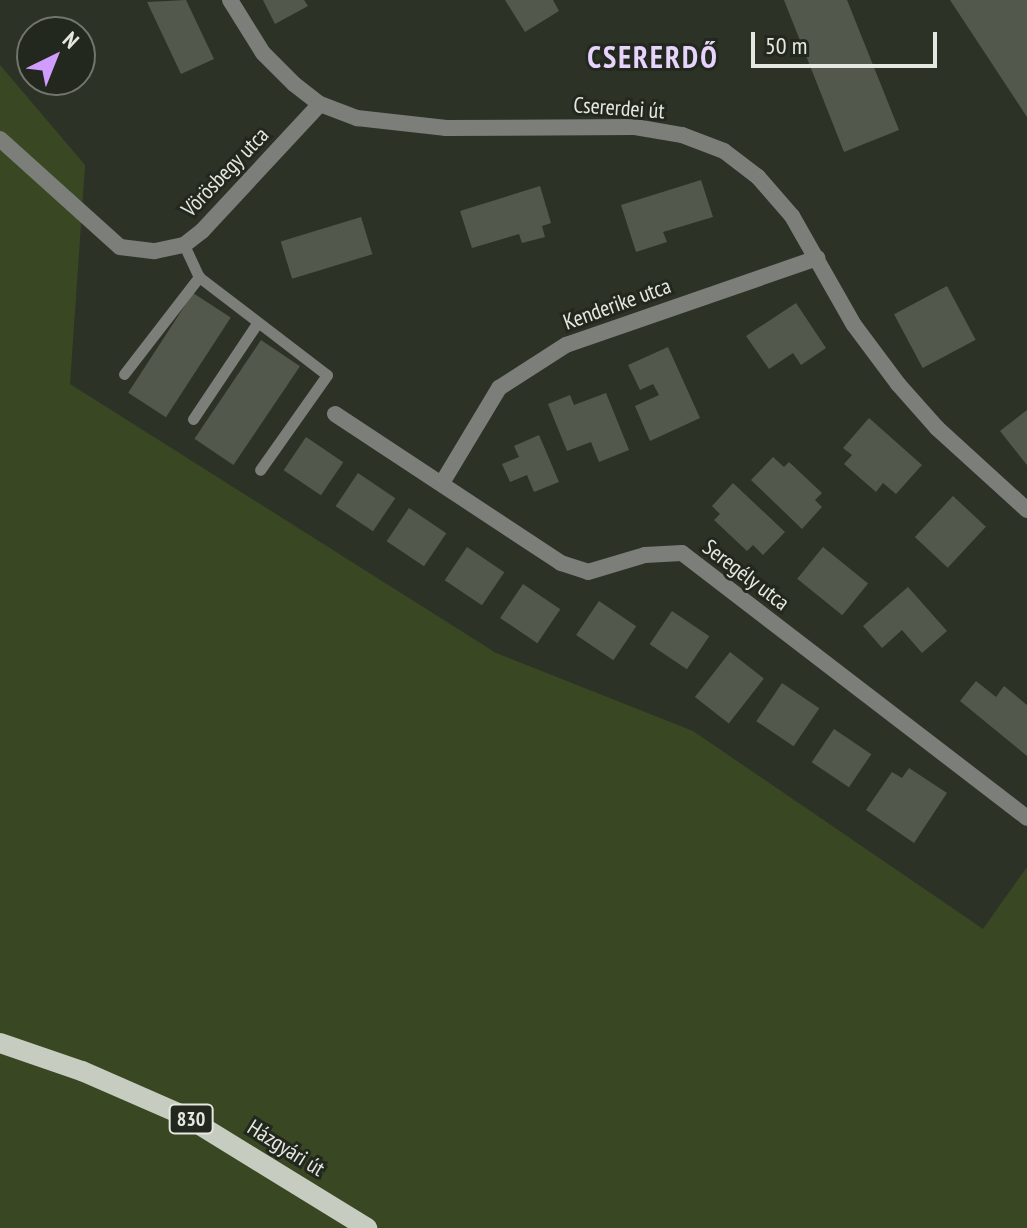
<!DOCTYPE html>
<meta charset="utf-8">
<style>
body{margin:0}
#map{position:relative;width:1027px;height:1228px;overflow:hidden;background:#2d3227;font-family:"PT Sans Narrow",sans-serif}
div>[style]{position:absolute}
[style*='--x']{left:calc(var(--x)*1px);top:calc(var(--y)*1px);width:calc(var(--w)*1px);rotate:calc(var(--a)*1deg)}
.green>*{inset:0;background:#394823}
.building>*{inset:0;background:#53584d;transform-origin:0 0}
.lane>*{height:11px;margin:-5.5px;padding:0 5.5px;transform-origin:5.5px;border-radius:5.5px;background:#7b7e79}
.street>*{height:16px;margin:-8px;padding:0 8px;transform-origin:8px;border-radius:8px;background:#7b7e79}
.primary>*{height:20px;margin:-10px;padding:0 10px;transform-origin:10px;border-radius:10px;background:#c7ccc1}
span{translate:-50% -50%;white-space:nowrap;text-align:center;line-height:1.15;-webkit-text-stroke:6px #23281e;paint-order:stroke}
.shield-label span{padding:2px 6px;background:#23281e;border:2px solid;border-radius:6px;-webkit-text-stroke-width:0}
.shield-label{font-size:20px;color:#e5e8e1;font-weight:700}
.street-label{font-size:22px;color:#e5e8e1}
.district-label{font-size:30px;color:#e7d3fc;font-weight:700;letter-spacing:2px}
.north{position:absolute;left:16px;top:16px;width:80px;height:80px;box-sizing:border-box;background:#23281e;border:2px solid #71756c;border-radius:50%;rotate:43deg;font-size:22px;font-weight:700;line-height:32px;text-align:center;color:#e5e8e1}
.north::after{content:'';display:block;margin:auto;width:28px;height:36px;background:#d09dff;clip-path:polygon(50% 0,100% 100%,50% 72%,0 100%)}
.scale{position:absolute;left:751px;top:32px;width:186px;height:36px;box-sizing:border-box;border:4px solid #e5e8e1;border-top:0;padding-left:10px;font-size:24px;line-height:28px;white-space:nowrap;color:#e5e8e1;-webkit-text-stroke:6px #23281e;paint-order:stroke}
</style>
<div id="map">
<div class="green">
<div style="clip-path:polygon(0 65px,85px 165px,70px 384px,496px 653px,693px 731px,983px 929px,1027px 867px,1027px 1228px,0 1228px)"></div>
</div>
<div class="building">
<div style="clip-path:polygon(186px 0,214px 59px,181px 74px,147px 2px)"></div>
<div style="clip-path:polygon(263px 0,304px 0,308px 6px,275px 24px)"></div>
<div style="clip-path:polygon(505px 0,553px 0,559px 11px,525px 32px)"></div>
<div style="clip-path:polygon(784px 0,847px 0,899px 130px,844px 152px)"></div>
<div style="clip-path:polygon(950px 0,1027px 0,1027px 117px)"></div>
<div style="clip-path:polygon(701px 180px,713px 217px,663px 232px,667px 242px,636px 252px,621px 205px)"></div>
<div style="clip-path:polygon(540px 186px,551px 223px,542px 226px,545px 237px,522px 243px,519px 234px,472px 248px,460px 211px)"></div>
<div style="left:361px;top:217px;width:39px;height:84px;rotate:73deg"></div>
<div style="left:947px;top:286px;width:61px;height:60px;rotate:62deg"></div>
<div style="left:193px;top:293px;width:45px;height:119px;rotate:33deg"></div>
<div style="clip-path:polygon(796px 303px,826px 348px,801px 365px,793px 353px,769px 369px,746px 336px)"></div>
<div style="left:261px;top:340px;width:47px;height:119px;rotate:34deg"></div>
<div style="clip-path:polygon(668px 347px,700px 418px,650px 441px,635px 406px,659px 395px,653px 384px,640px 390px,628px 365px)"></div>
<div style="clip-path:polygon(606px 393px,629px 450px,599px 462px,591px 442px,567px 451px,548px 404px,570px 395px,574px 405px)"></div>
<div style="clip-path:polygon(1027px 410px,1027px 465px,1000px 431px)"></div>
<div style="clip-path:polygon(869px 418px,922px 465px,896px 494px,883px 483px,876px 492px,844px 464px,852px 455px,843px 448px)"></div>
<div style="clip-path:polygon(539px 435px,559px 482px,534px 492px,527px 475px,510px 482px,502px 464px,519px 457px,514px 446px)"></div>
<div style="left:306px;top:437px;width:45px;height:40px;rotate:34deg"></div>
<div style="clip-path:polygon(773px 457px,784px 467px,789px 462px,822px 493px,815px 500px,822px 507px,802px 529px,751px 480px)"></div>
<div style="left:358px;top:473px;width:45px;height:40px;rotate:34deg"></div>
<div style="clip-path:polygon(733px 483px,785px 532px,763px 555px,753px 545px,747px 551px,714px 520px,720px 514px,712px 506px)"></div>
<div style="left:953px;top:496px;width:45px;height:56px;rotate:43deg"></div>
<div style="left:409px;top:508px;width:45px;height:40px;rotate:34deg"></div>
<div style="left:467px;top:547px;width:45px;height:40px;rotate:34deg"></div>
<div style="left:823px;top:547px;width:58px;height:41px;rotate:39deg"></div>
<div style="left:523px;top:584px;width:45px;height:41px;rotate:34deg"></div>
<div style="clip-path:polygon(908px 587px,947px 631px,922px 653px,902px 630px,882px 648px,863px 626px)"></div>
<div style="left:599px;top:601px;width:45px;height:41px;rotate:34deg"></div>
<div style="left:672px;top:611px;width:45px;height:40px;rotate:34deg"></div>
<div style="left:730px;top:652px;width:43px;height:57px;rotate:38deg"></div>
<div style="clip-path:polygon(976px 681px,996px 697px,1004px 686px,1027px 705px,1027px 756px,960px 701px)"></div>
<div style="left:782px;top:683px;width:45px;height:46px;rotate:34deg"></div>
<div style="left:834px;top:729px;width:45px;height:40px;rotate:34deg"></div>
<div style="clip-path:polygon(909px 768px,947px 793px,914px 843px,866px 810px,892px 772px,902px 778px)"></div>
</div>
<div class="lane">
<div style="--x:184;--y:245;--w:35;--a:65"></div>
<div style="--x:199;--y:277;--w:161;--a:37.4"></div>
<div style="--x:327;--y:375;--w:116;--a:125.2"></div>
<div style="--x:124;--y:374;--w:123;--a:-52.3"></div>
<div style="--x:193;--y:419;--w:113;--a:-56.2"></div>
</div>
<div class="street">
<div style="--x:230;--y:0;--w:62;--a:58.1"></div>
<div style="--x:263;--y:53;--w:44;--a:45"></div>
<div style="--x:294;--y:84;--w:33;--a:38"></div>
<div style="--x:320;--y:104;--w:40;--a:21"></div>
<div style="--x:357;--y:118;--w:90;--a:6.4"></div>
<div style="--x:446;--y:128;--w:189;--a:-0.3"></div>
<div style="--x:635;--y:127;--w:48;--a:9.7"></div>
<div style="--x:682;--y:135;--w:45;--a:20.9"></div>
<div style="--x:724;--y:151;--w:43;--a:37.4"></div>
<div style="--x:758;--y:177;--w:52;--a:48.9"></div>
<div style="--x:792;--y:216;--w:125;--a:60.4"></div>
<div style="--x:854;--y:325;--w:74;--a:53.3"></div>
<div style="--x:898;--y:384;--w:59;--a:48.4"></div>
<div style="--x:937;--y:428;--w:122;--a:42.3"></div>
<div style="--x:0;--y:139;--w:161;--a:42"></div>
<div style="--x:120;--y:247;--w:35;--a:7"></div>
<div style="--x:155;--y:251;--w:30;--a:-12"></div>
<div style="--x:184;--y:245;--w:23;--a:-38"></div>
<div style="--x:202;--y:231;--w:173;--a:-47.1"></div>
<div style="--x:335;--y:414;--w:271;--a:33.4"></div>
<div style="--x:561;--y:563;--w:28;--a:18"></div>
<div style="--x:588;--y:572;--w:59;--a:-16.6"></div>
<div style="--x:645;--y:555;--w:37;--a:-3"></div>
<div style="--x:682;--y:553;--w:435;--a:37.5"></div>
<div style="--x:442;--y:483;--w:111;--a:-59"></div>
<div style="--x:499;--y:388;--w:80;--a:-32.7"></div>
<div style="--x:566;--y:345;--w:266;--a:-19.1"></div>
</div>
<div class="primary">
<div style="--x:0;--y:1043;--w:87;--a:18.9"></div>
<div style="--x:82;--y:1071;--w:112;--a:23.6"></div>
<div style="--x:185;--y:1116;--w:214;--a:31.6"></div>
</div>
<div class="shield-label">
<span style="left:191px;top:1119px">830</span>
</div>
<div class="street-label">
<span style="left:619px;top:108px;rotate:4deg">Csererdei út</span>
<span style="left:225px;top:172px;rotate:-46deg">Vörösbegy utca</span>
<span style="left:617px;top:304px;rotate:-20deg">Kenderike utca</span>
<span style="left:746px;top:575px;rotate:37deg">Seregély utca</span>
<span style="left:286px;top:1148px;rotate:32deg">Házgyári út</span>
</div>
<div class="district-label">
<span style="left:653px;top:57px">CSERERDŐ</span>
</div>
<div class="north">N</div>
<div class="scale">50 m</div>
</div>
